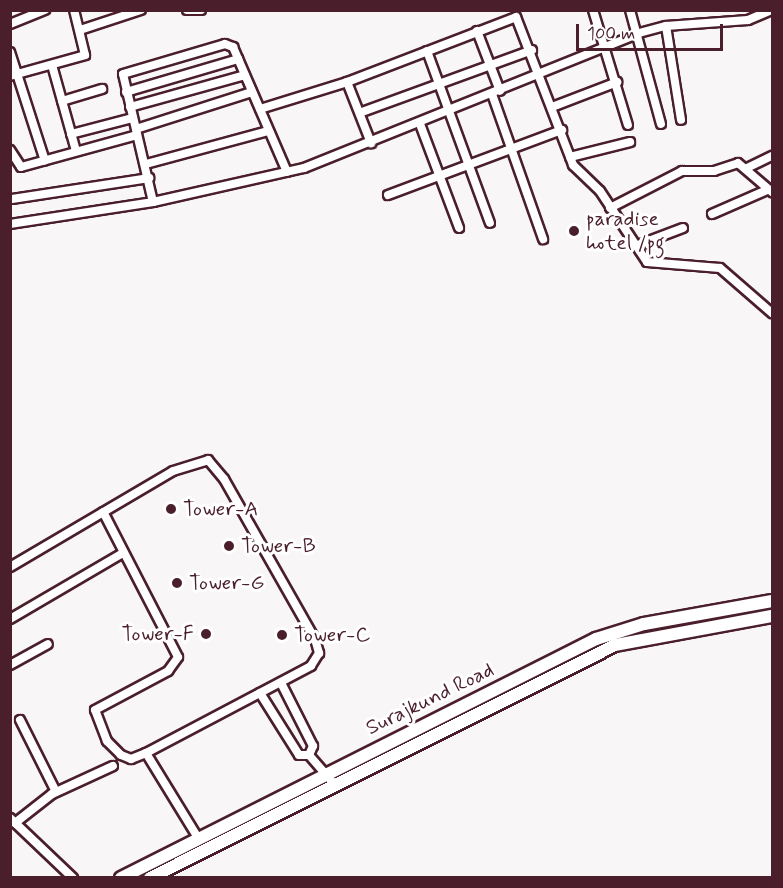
<!DOCTYPE html>
<style>
body{margin:0}
#map{position:relative;width:783px;height:888px;overflow:hidden;background:#f8f6f7;font-family:Mynerve,sans-serif}
div>[style]{position:absolute}
[style*='--x']{left:calc(var(--x)*1px);top:calc(var(--y)*1px);width:calc(var(--w)*1px);rotate:calc(var(--a)*1deg)}
.roads{filter:drop-shadow(2px 0 #4a1f2b) drop-shadow(-2px 0 #4a1f2b) drop-shadow(0 2px #4a1f2b) drop-shadow(0 -2px #4a1f2b)}
.minor>*{height:8px;margin:-4px;padding:0 4px;transform-origin:4px;border-radius:4px;background:#fff}
.secondary>*{height:12px;margin:-6px;padding:0 6px;transform-origin:6px;border-radius:6px;background:#fff}
.dots>*{width:16px;height:16px;translate:-50% -50%;box-sizing:border-box;border:3px solid #fff;border-radius:50%}
span{translate:-50% -50%;white-space:nowrap;text-align:center;line-height:1.15;-webkit-text-stroke:6px #fff;paint-order:stroke}
.poi-label{font-size:21px;color:#4a1f2b}
.left{translate:0 -50%;text-align:left}
.right{translate:-100% -50%;text-align:right}
.street-label{font-size:21px;color:#4a1f2b}
.frame{position:absolute;inset:0;border:12px solid #4a1f2b;pointer-events:none}
.scale{position:absolute;left:576px;top:24px;width:147px;height:27px;box-sizing:border-box;border:3px solid #4a1f2b;border-top:0;padding-left:8px;font-size:18px;line-height:21px;white-space:nowrap;color:#4a1f2b;-webkit-text-stroke:4px #fff;paint-order:stroke}
</style>
<div id="map">
<div class="roads">
<div class="minor">
<div style="--x:187;--y:10;--w:14;--a:0"></div>
<div style="--x:593;--y:10;--w:120;--a:73.1"></div>
<div style="--x:630;--y:10;--w:118;--a:74.8"></div>
<div style="--x:10;--y:24;--w:38;--a:-22"></div>
<div style="--x:666;--y:26;--w:95;--a:80.9"></div>
<div style="--x:80;--y:30;--w:64;--a:-18.2"></div>
<div style="--x:477;--y:31;--w:64;--a:69"></div>
<div style="--x:427;--y:51;--w:183;--a:69.9"></div>
<div style="--x:10;--y:52;--w:114;--a:72.2"></div>
<div style="--x:52;--y:65;--w:89;--a:74.4"></div>
<div style="--x:10;--y:76;--w:78;--a:-15.6"></div>
<div style="--x:85;--y:55;--w:46;--a:-103.7"></div>
<div style="--x:347;--y:82;--w:66;--a:68.5"></div>
<div style="--x:126;--y:92;--w:117;--a:-16.4"></div>
<div style="--x:492;--y:94;--w:154;--a:70.6"></div>
<div style="--x:62;--y:101;--w:42;--a:-16.7"></div>
<div style="--x:130;--y:107;--w:119;--a:-15.5"></div>
<div style="--x:552;--y:107;--w:70;--a:-21"></div>
<div style="--x:260;--y:109;--w:91;--a:-17.2"></div>
<div style="--x:347;--y:82;--w:181;--a:-21"></div>
<div style="--x:516;--y:17;--w:159;--a:68.9"></div>
<div style="--x:573;--y:165;--w:37;--a:44"></div>
<div style="--x:600;--y:191;--w:85;--a:56.5"></div>
<div style="--x:647;--y:262;--w:73;--a:4.7"></div>
<div style="--x:720;--y:268;--w:69;--a:40.9"></div>
<div style="--x:362;--y:112;--w:181;--a:-20"></div>
<div style="--x:420;--y:124;--w:111;--a:69.4"></div>
<div style="--x:136;--y:129;--w:122;--a:-17.7"></div>
<div style="--x:71;--y:134;--w:64;--a:-14.5"></div>
<div style="--x:10;--y:150;--w:20;--a:57"></div>
<div style="--x:21;--y:167;--w:120;--a:-15.4"></div>
<div style="--x:570;--y:157;--w:62;--a:-14"></div>
<div style="--x:146;--y:164;--w:126;--a:-15.1"></div>
<div style="--x:747;--y:168;--w:28;--a:-26"></div>
<div style="--x:388;--y:195;--w:186;--a:-20.5"></div>
<div style="--x:12;--y:199;--w:139;--a:-8.7"></div>
<div style="--x:153;--y:202;--w:131;--a:-103.2"></div>
<div style="--x:123;--y:74;--w:106;--a:-16.4"></div>
<div style="--x:225;--y:44;--w:9;--a:21"></div>
<div style="--x:233;--y:47;--w:136;--a:66.6"></div>
<div style="--x:610;--y:208;--w:81;--a:-27.2"></div>
<div style="--x:682;--y:171;--w:32;--a:0"></div>
<div style="--x:714;--y:171;--w:25;--a:-18"></div>
<div style="--x:738;--y:163;--w:45;--a:40.5"></div>
<div style="--x:712;--y:214;--w:60;--a:-23.6"></div>
<div style="--x:10;--y:224;--w:145;--a:-8.7"></div>
<div style="--x:153;--y:202;--w:155;--a:-12.7"></div>
<div style="--x:304;--y:168;--w:361;--a:-21.9"></div>
<div style="--x:639;--y:33;--w:28;--a:-15"></div>
<div style="--x:666;--y:26;--w:82;--a:-4.2"></div>
<div style="--x:748;--y:20;--w:25;--a:-23"></div>
<div style="--x:638;--y:245;--w:48;--a:-20.7"></div>
<div style="--x:10;--y:567;--w:189;--a:-30.5"></div>
<div style="--x:173;--y:471;--w:37;--a:-17"></div>
<div style="--x:208;--y:460;--w:25;--a:50"></div>
<div style="--x:224;--y:479;--w:184;--a:60.4"></div>
<div style="--x:315;--y:639;--w:15;--a:74"></div>
<div style="--x:319;--y:653;--w:15;--a:122"></div>
<div style="--x:311;--y:666;--w:187;--a:152.2"></div>
<div style="--x:146;--y:753;--w:16;--a:158"></div>
<div style="--x:131;--y:759;--w:11;--a:-158"></div>
<div style="--x:121;--y:755;--w:20;--a:-135"></div>
<div style="--x:107;--y:741;--w:33;--a:-111"></div>
<div style="--x:95;--y:710;--w:83;--a:-28.1"></div>
<div style="--x:168;--y:671;--w:17;--a:-54"></div>
<div style="--x:178;--y:657;--w:163;--a:-117.3"></div>
<div style="--x:10;--y:619;--w:131;--a:-30.3"></div>
<div style="--x:10;--y:665;--w:43;--a:-28.9"></div>
<div style="--x:260;--y:693;--w:73;--a:57.8"></div>
<div style="--x:299;--y:755;--w:10;--a:0"></div>
<div style="--x:309;--y:755;--w:10;--a:-66"></div>
<div style="--x:313;--y:746;--w:71;--a:-116.9"></div>
<div style="--x:20;--y:720;--w:80;--a:63.4"></div>
<div style="--x:146;--y:753;--w:100;--a:58.5"></div>
<div style="--x:309;--y:755;--w:38;--a:49"></div>
<div style="--x:10;--y:818;--w:87;--a:43.6"></div>
<div style="--x:15;--y:823;--w:47;--a:-38.1"></div>
<div style="--x:52;--y:794;--w:67;--a:-24.7"></div>
</div>
<div class="secondary">
<div style="--x:121;--y:878;--w:532;--a:-26.71"></div>
<div style="--x:596;--y:639;--w:50;--a:-17.4"></div>
<div style="--x:644;--y:624;--w:130;--a:-10.2"></div>
<div style="--x:150;--y:878;--w:520;--a:-26.61"></div>
<div style="--x:615;--y:645;--w:160;--a:-10.5"></div>
</div>
</div>
<div class="dots">
<div style="left:574px;top:231px;background:#4a1f2b"></div>
<div style="left:171px;top:509px;background:#4a1f2b"></div>
<div style="left:229px;top:546px;background:#4a1f2b"></div>
<div style="left:177px;top:583px;background:#4a1f2b"></div>
<div style="left:206px;top:634px;background:#4a1f2b"></div>
<div style="left:282px;top:635px;background:#4a1f2b"></div>
</div>
<div class="poi-label">
<span class="left" style="left:586px;top:231px">paradise<br>hotel /pg</span>
<span class="left" style="left:183px;top:509px">Tower-A</span>
<span class="left" style="left:241px;top:546px">Tower-B</span>
<span class="left" style="left:189px;top:583px">Tower-G</span>
<span class="right" style="left:194px;top:634px">Tower-F</span>
<span class="left" style="left:294px;top:635px">Tower-C</span>
</div>
<div class="street-label">
<span style="left:430px;top:699px;rotate:-26deg">Surajkund Road</span>
</div>
<div class="frame"></div>
<div class="scale">100 m</div>
</div>
